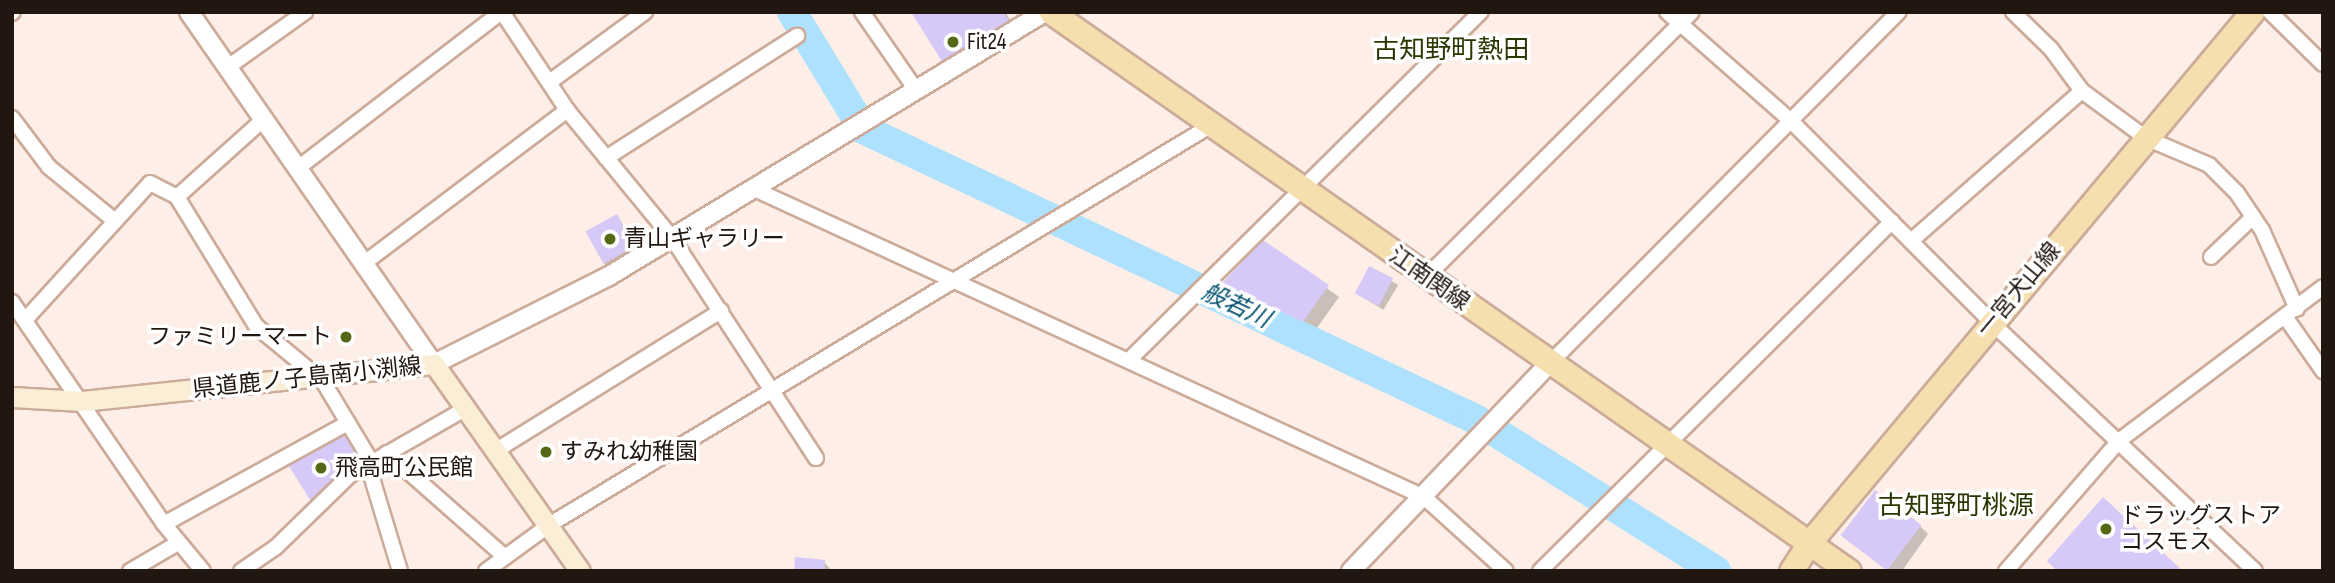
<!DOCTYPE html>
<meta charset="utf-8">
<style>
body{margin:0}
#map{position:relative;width:2335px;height:583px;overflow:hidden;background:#fdefe7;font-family:"Sofia Sans Condensed","Noto Sans JP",sans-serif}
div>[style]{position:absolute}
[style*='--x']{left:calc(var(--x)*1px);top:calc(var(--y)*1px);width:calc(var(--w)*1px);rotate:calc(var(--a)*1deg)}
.shadow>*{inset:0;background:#0003;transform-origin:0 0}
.river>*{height:30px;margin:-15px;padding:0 15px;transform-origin:15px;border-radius:15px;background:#ade1fd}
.building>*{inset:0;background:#d6c8f7;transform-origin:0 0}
.roads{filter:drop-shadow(2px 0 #ccab9a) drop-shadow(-2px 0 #ccab9a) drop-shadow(0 2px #ccab9a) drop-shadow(0 -2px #ccab9a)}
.minor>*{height:14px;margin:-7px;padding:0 7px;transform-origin:7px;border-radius:7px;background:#fff}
.tertiary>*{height:18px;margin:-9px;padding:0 9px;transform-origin:9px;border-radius:9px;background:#fff}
.secondary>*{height:19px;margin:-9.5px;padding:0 9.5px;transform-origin:9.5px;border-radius:9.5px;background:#faefd6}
.primary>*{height:23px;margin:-11.5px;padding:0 11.5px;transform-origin:11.5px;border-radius:11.5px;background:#f5dfae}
.dots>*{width:19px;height:19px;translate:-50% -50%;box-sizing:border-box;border:4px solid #fff;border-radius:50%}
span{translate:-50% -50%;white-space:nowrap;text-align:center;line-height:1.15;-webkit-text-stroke:7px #fff;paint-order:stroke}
.poi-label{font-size:23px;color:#221610}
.left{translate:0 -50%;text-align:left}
.right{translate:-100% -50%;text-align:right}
.street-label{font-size:23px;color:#221610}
.water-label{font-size:24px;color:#00516f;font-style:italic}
.quarter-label{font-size:26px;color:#2a3700}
.frame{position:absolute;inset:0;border:14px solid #221610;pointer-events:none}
</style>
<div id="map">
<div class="shadow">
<div style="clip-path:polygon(913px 12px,1005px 12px,1019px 33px,955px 73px)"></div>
<div style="clip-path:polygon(617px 216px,642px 254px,611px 270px,603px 262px)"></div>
<div style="clip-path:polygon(1264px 242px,1339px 297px,1314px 332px,1236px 294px,1225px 283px)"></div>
<div style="left:1370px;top:268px;width:33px;height:29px;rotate:31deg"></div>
<div style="clip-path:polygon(1920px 526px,1928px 534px,1902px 571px,1888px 571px,1843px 536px)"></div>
<div style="clip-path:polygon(824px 562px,832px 571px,796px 571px)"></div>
</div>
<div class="river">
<div style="--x:792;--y:12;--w:137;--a:58.7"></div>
<div style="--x:863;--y:129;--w:677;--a:25.35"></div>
<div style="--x:1475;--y:419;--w:285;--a:32.2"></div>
</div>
<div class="building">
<div style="clip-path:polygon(911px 12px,1003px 12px,1010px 22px,943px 63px)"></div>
<div style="left:617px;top:214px;width:37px;height:36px;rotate:61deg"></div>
<div style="clip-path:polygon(1263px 240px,1329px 285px,1303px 322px,1222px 283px)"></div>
<div style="left:1369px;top:266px;width:27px;height:31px;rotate:27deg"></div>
<div style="clip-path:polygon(345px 431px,363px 460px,312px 503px,287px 463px)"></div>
<div style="left:1875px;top:490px;width:58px;height:57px;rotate:37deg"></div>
<div style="clip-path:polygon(2103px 497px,2183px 571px,2057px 571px,2047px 561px)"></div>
<div style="clip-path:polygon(795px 557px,825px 560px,824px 571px,794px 571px)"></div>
</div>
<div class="roads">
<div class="minor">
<div style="--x:502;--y:12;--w:118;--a:56.4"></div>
<div style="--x:567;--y:110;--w:166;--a:50.6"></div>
<div style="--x:672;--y:238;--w:263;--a:56.8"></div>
<div style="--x:862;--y:12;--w:95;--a:55.3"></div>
<div style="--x:1667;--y:12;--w:164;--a:41.3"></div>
<div style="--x:1790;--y:120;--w:286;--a:45.1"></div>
<div style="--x:1992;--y:323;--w:361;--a:43.3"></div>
<div style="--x:2270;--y:12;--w:74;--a:44.5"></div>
<div style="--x:12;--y:13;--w:1;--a:-45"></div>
<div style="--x:228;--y:67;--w:95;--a:-35.5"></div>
<div style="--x:551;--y:81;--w:117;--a:-36.3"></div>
<div style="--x:2082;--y:91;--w:79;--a:36.3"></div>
<div style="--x:2146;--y:138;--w:69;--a:23.2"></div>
<div style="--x:2209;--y:165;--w:40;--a:45"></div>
<div style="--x:2237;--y:193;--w:45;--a:56"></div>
<div style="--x:2262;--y:230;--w:86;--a:66.1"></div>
<div style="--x:12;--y:118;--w:61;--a:52.9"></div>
<div style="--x:49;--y:167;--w:85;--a:39.3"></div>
<div style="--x:606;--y:158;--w:227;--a:-32.6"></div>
<div style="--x:298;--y:168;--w:256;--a:-37.5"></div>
<div style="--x:752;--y:188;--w:740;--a:24.69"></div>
<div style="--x:1424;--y:497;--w:110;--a:42.1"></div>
<div style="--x:177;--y:197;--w:151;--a:58.5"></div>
<div style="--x:256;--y:326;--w:82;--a:39.5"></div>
<div style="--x:1911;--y:241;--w:227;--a:-41.3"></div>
<div style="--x:2082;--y:91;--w:52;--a:-126.4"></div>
<div style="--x:2051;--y:49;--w:53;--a:-135.8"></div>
<div style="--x:2211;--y:257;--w:58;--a:-43.6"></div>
<div style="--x:363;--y:264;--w:256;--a:-37"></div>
<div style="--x:1426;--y:277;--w:375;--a:-44.9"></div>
<div style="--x:12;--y:302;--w:269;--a:55.6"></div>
<div style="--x:164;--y:524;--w:61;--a:50.3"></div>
<div style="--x:2286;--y:318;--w:65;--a:55.1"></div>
<div style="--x:25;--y:320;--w:185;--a:-47.6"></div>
<div style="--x:150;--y:183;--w:30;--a:27"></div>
<div style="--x:177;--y:197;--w:117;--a:-41.9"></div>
<div style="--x:1129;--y:360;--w:495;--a:-44.7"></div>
<div style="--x:1550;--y:363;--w:495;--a:-45.2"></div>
<div style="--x:321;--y:378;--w:99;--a:59"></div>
<div style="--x:495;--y:451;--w:266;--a:-31.8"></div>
<div style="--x:387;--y:453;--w:157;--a:41.4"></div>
<div style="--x:368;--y:465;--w:111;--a:73.2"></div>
<div style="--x:164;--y:524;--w:210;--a:-28.8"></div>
<div style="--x:130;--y:571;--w:56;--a:-30.3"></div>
<div style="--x:241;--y:571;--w:42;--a:-34.4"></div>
<div style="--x:276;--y:547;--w:103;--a:-44.2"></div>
<div style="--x:350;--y:475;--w:133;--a:-29.9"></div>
<div style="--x:486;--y:571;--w:78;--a:-36.1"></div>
<div style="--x:549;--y:525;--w:772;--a:-31.12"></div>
<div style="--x:1540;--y:571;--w:496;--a:-44.8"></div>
<div style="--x:2006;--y:571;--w:174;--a:-49"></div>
<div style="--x:2120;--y:440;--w:254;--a:-37"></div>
</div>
<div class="tertiary">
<div style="--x:189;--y:12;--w:429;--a:55.2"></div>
<div style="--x:434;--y:364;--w:196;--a:-26.7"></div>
<div style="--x:609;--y:276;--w:510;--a:-31.2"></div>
<div style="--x:1351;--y:571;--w:288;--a:-46.3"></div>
</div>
<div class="secondary">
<div style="--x:12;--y:397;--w:70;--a:3.3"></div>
<div style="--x:82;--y:401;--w:354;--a:-6"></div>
<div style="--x:434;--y:364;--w:253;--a:54.8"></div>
</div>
<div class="primary">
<div style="--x:1051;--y:12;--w:974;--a:35.01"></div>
<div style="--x:1791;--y:571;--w:33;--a:-57"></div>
<div style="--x:1809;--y:543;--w:692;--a:-50.16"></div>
</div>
</div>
<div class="dots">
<div style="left:953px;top:42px;background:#546816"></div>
<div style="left:610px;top:239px;background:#546816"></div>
<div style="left:346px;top:337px;background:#546816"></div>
<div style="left:546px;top:452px;background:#546816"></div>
<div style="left:321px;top:468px;background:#546816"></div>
<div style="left:2106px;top:529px;background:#546816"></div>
</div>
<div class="poi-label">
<span class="left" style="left:967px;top:42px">Fit24</span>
<span class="left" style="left:624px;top:239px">青山ギャラリー</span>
<span class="right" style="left:332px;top:337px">ファミリーマート</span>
<span class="left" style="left:560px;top:452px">すみれ幼稚園</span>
<span class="left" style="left:335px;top:468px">飛高町公民館</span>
<span class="left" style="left:2120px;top:529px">ドラッグストア<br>コスモス</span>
</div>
<div class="street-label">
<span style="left:1429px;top:279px;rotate:35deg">江南関線</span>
<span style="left:2019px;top:290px;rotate:-50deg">一宮犬山線</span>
<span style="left:307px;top:378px;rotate:-6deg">県道鹿ノ子島南小渕線</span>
</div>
<div class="water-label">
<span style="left:1236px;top:306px;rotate:25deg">般若川</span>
</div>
<div class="quarter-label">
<span style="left:1451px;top:51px">古知野町熱田</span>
<span style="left:1956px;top:507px">古知野町桃源</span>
</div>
<div class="frame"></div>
</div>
